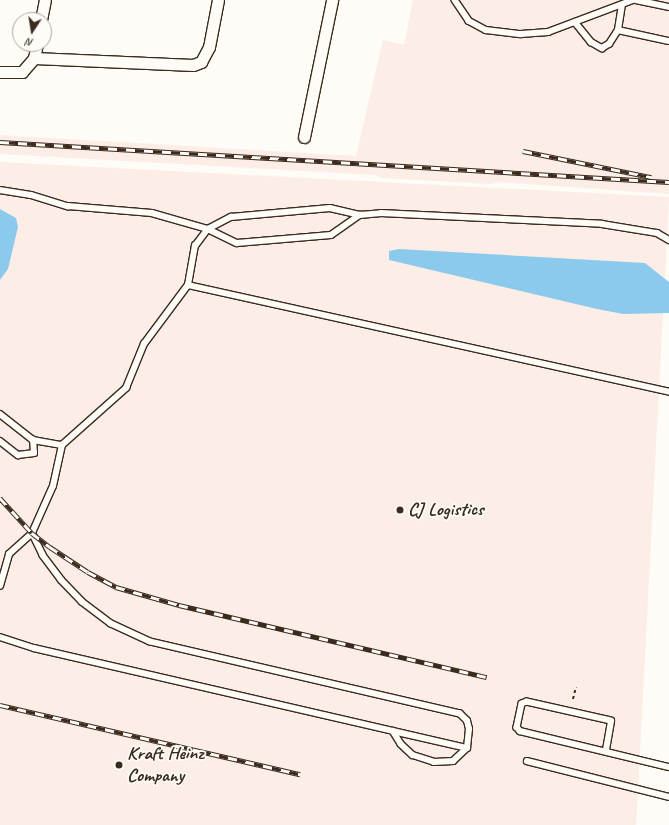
<!DOCTYPE html>
<style>
body{margin:0}
#map{position:relative;width:669px;height:825px;overflow:hidden;background:#fdfcf7;font-family:Caveat,sans-serif}
div>[style]{position:absolute}
[style*='--x']{left:calc(var(--x)*1px);top:calc(var(--y)*1px);width:calc(var(--w)*1px);rotate:calc(var(--a)*1deg)}
.built>*{inset:0;background:#fcede6;transform-origin:0 0}
.water>*{inset:0;background:#8ccaed}
.path>*{height:2px;margin-top:-1px;transform-origin:0;background:repeating-linear-gradient(90deg,#3b2a1e 0 3px,transparent 0 6px)}
.roads{filter:drop-shadow(1px 0 #3b2a1e) drop-shadow(-1px 0 #3b2a1e) drop-shadow(0 1px #3b2a1e) drop-shadow(0 -1px #3b2a1e)}
.service>*{height:5.5px;margin:-2.75px;padding:0 2.75px;transform-origin:2.75px;border-radius:2.75px;background:#fdfcf7}
.minor>*{height:11px;margin:-5.5px;padding:0 5.5px;transform-origin:5.5px;border-radius:5.5px;background:#fdfcf7}
.rail>*{height:4.5px;margin-top:-2.25px;transform-origin:0;background:repeating-linear-gradient(90deg,#fdfcf7 0 9px,#3b2a1e 0 18px);box-sizing:border-box;border-block:1px solid #3b2a1e}
.dots>*{width:11px;height:11px;translate:-50% -50%;box-sizing:border-box;border:2px solid #fdfcf7;border-radius:50%}
span{translate:-50% -50%;white-space:nowrap;text-align:center;line-height:1.15;-webkit-text-stroke:3.5px #fdfcf7;paint-order:stroke}
.poi-label{font-size:19px;color:#3b2a1e;font-weight:700}
.left{translate:0 -50%;text-align:left}
.north{position:absolute;left:12px;top:12px;width:40px;height:40px;box-sizing:border-box;background:#fdfcf7;border:1px solid #afa8a0;border-radius:50%;rotate:192deg;font-size:11px;font-weight:700;line-height:16px;text-align:center;color:#3b2a1e}
.north::after{content:'';display:block;margin:auto;width:14px;height:18px;background:#3b2a1e;clip-path:polygon(50% 0,100% 100%,50% 72%,0 100%)}
</style>
<div id="map">
<div class="built">
<div style="clip-path:polygon(413px 0,669px 0,669px 194px,496px 182px,491px 184px,381px 178px,375px 175px,0 154px,0 135px,356px 156px,383px 40px,404px 45px)"></div>
<div style="left:0;top:162px;width:670px;height:663px;rotate:3deg"></div>
</div>
<div class="water">
<div style="clip-path:polygon(0 209px,16px 218px,18px 227px,8px 269px,0 280px)"></div>
<div style="clip-path:polygon(399px 249px,645px 263px,669px 282px,669px 313px,623px 314px,597px 309px,389px 260px,389px 251px)"></div>
</div>
<div class="path">
<div style="--x:573;--y:699;--w:12;--a:-76"></div>
</div>
<div class="roads">
<div class="service">
<div style="--x:455;--y:0;--w:25;--a:56"></div>
<div style="--x:469;--y:21;--w:19;--a:28"></div>
<div style="--x:486;--y:30;--w:35;--a:7"></div>
<div style="--x:521;--y:34;--w:27;--a:-4"></div>
<div style="--x:548;--y:32;--w:91;--a:-20.6"></div>
<div style="--x:636;--y:0;--w:34;--a:12"></div>
<div style="--x:575;--y:22;--w:26;--a:51"></div>
<div style="--x:591;--y:42;--w:13;--a:29"></div>
<div style="--x:602;--y:48;--w:8;--a:-30"></div>
<div style="--x:609;--y:44;--w:17;--a:-57"></div>
<div style="--x:618;--y:30;--w:52;--a:12.2"></div>
<div style="--x:618;--y:30;--w:25;--a:-81"></div>
<div style="--x:0;--y:190;--w:31;--a:9"></div>
<div style="--x:31;--y:195;--w:39;--a:17"></div>
<div style="--x:68;--y:206;--w:84;--a:4.8"></div>
<div style="--x:152;--y:213;--w:58;--a:15.9"></div>
<div style="--x:208;--y:229;--w:32;--a:26"></div>
<div style="--x:237;--y:243;--w:94;--a:-4.9"></div>
<div style="--x:331;--y:235;--w:35;--a:-35"></div>
<div style="--x:188;--y:285;--w:493;--a:12.5"></div>
<div style="--x:0;--y:414;--w:42;--a:38.2"></div>
<div style="--x:33;--y:440;--w:29;--a:10"></div>
<div style="--x:0;--y:441;--w:23;--a:38"></div>
<div style="--x:18;--y:455;--w:16;--a:-7"></div>
<div style="--x:34;--y:453;--w:13;--a:-94"></div>
<div style="--x:0;--y:586;--w:33;--a:-74"></div>
<div style="--x:9;--y:554;--w:31;--a:-42"></div>
<div style="--x:32;--y:533;--w:51;--a:-65.9"></div>
<div style="--x:53;--y:486;--w:42;--a:-77.6"></div>
<div style="--x:62;--y:445;--w:86;--a:-41.7"></div>
<div style="--x:126;--y:388;--w:48;--a:-67.8"></div>
<div style="--x:144;--y:344;--w:74;--a:-53.3"></div>
<div style="--x:188;--y:285;--w:40;--a:-80"></div>
<div style="--x:195;--y:246;--w:21;--a:-53"></div>
<div style="--x:208;--y:229;--w:26;--a:-28"></div>
<div style="--x:231;--y:217;--w:99;--a:-5.2"></div>
<div style="--x:330;--y:208;--w:31;--a:13"></div>
<div style="--x:360;--y:215;--w:21;--a:-5"></div>
<div style="--x:381;--y:213;--w:221;--a:2.8"></div>
<div style="--x:602;--y:224;--w:56;--a:9.3"></div>
<div style="--x:657;--y:233;--w:14;--a:30"></div>
<div style="--x:0;--y:637;--w:36;--a:18"></div>
<div style="--x:34;--y:648;--w:368;--a:13"></div>
<div style="--x:393;--y:731;--w:15;--a:58"></div>
<div style="--x:401;--y:744;--w:16;--a:43"></div>
<div style="--x:413;--y:755;--w:22;--a:18"></div>
<div style="--x:434;--y:762;--w:19;--a:-3"></div>
<div style="--x:453;--y:761;--w:19;--a:-43"></div>
<div style="--x:467;--y:748;--w:19;--a:-84"></div>
<div style="--x:469;--y:729;--w:8;--a:-104"></div>
<div style="--x:467;--y:721;--w:10;--a:-135"></div>
<div style="--x:460;--y:714;--w:318;--a:-166.9"></div>
<div style="--x:150;--y:642;--w:43;--a:-155.2"></div>
<div style="--x:111;--y:624;--w:36;--a:-143"></div>
<div style="--x:82;--y:602;--w:30;--a:-134"></div>
<div style="--x:61;--y:580;--w:30;--a:-127"></div>
<div style="--x:43;--y:556;--w:25;--a:-116"></div>
<div style="--x:393;--y:731;--w:76;--a:12.9"></div>
<div style="--x:606;--y:750;--w:29;--a:-80"></div>
<div style="--x:611;--y:721;--w:86;--a:-167.3"></div>
<div style="--x:527;--y:702;--w:5;--a:158"></div>
<div style="--x:522;--y:704;--w:24;--a:102"></div>
<div style="--x:517;--y:727;--w:5;--a:53"></div>
<div style="--x:520;--y:731;--w:153;--a:13.6"></div>
<div style="--x:527;--y:761;--w:146;--a:14.2"></div>
</div>
<div class="minor">
<div style="--x:41;--y:20;--w:20;--a:-79"></div>
<div style="--x:34;--y:58;--w:14;--a:-78"></div>
<div style="--x:0;--y:72;--w:22;--a:0"></div>
<div style="--x:22;--y:72;--w:18;--a:-49"></div>
<div style="--x:34;--y:58;--w:159;--a:2.5"></div>
<div style="--x:193;--y:65;--w:9;--a:-21"></div>
<div style="--x:201;--y:62;--w:17;--a:-62"></div>
<div style="--x:209;--y:47;--w:48;--a:-79.2"></div>
<div style="--x:304;--y:137;--w:140;--a:-78.4"></div>
</div>
</div>
<div class="rail">
<div style="--x:0;--y:142;--w:670;--a:3.42"></div>
<div style="--x:523;--y:151;--w:131;--a:11.5"></div>
<div style="--x:0;--y:498;--w:47;--a:47.6"></div>
<div style="--x:32;--y:533;--w:23;--a:38"></div>
<div style="--x:50;--y:547;--w:45;--a:33.3"></div>
<div style="--x:88;--y:572;--w:32;--a:28"></div>
<div style="--x:116;--y:587;--w:66;--a:15.9"></div>
<div style="--x:179;--y:605;--w:316;--a:13.2"></div>
<div style="--x:0;--y:705;--w:308;--a:13"></div>
</div>
<div class="dots">
<div style="left:400px;top:510px;background:#3b2a1e"></div>
<div style="left:119px;top:765px;background:#3b2a1e"></div>
</div>
<div class="poi-label">
<span class="left" style="left:408px;top:510px">CJ Logistics</span>
<span class="left" style="left:127px;top:765px">Kraft Heinz<br>Company</span>
</div>
<div class="north">N</div>
</div>
